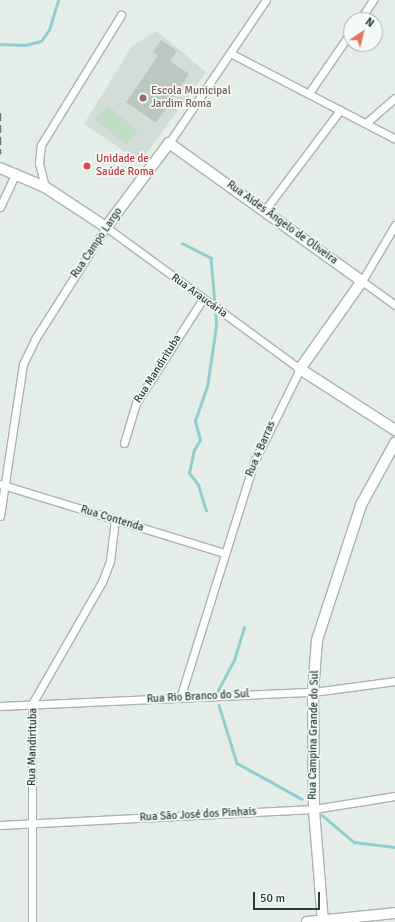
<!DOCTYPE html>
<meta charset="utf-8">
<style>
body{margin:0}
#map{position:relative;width:395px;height:922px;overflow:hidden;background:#e5ede8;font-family:Signika,sans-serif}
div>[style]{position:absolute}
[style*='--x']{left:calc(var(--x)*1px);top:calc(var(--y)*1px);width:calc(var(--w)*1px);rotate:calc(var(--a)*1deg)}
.built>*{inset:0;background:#d3ddd7}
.green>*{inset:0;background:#bfddc2;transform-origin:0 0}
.stream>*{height:2.5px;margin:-1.25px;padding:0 1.25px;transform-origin:1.25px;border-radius:1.25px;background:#90cfcf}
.building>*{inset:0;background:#bac8c1}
.roads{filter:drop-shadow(1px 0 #a8b5ae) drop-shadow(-1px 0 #a8b5ae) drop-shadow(0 1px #a8b5ae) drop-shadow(0 -1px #a8b5ae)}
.street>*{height:7px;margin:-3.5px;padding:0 3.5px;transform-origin:3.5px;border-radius:3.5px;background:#fff}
.secondary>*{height:10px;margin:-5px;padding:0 5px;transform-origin:5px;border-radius:5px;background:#fff}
.rail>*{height:2.5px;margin-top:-1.25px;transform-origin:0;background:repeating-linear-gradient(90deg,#5f7a6e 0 8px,transparent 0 12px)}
.dots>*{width:11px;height:11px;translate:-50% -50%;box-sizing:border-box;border:2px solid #f5faf7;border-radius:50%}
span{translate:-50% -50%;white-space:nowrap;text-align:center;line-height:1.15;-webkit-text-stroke:3.5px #f5faf7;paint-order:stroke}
.education-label{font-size:11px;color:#785e54}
.left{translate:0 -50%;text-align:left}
.health-label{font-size:11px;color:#be3a42}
.street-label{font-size:11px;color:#253f33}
.north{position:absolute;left:343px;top:12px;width:40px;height:40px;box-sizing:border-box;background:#f5faf7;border:1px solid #a2afa9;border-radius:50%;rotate:35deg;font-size:11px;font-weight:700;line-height:16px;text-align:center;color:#253f33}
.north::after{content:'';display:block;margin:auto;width:14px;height:18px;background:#ec6f64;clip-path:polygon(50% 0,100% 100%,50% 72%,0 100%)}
.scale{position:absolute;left:253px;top:892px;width:67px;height:18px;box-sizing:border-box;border:2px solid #253f33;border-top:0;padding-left:5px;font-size:12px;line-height:14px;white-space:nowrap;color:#253f33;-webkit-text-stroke:3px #f5faf7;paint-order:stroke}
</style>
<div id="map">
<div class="built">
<div style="clip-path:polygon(157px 31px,206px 72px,140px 162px,84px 124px,132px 46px)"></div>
</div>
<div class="green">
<div style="left:107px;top:105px;width:40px;height:19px;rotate:39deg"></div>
</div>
<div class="stream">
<div style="--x:0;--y:44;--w:25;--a:2"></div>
<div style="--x:25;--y:45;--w:16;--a:-14"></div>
<div style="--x:41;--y:41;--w:14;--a:-54"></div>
<div style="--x:49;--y:30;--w:31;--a:-73"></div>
<div style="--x:182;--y:243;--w:33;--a:27"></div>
<div style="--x:211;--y:258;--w:46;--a:85"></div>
<div style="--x:206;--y:511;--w:27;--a:-107"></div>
<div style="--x:198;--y:485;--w:15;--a:-127"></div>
<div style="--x:189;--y:473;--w:24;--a:-78"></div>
<div style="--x:194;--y:450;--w:12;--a:-59"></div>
<div style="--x:200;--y:440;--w:20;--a:-105"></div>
<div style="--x:195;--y:421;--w:36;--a:-71"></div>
<div style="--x:207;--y:387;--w:62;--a:-81.6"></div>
<div style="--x:216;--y:326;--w:17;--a:-93"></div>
<div style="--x:216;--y:694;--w:38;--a:-62"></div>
<div style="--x:234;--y:660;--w:34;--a:-73"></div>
<div style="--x:219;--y:705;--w:61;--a:72.8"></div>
<div style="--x:237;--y:763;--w:74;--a:29"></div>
<div style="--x:322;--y:815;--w:42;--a:40.2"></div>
<div style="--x:354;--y:842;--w:41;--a:7"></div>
</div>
<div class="building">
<div style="clip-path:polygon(161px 40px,177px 51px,170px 61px,189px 74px,156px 123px,126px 102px,158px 56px,153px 52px)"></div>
</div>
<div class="roads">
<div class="street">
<div style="--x:360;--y:20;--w:24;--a:-57"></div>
<div style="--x:232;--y:54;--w:184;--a:27.5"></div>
<div style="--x:309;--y:93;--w:74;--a:-55.5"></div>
<div style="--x:366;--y:123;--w:38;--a:-41"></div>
<div style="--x:169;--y:143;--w:173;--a:-55.9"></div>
<div style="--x:45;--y:187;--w:25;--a:-104"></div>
<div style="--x:39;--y:163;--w:18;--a:-84"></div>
<div style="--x:41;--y:145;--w:153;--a:-58.4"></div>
<div style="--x:0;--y:207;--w:38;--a:-65"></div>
<div style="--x:265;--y:210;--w:125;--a:-53.1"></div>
<div style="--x:395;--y:225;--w:65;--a:120.5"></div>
<div style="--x:362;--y:281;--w:41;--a:36"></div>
<div style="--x:124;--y:443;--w:42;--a:-73.3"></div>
<div style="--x:136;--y:403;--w:122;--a:-57.3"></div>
<div style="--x:0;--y:484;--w:234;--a:17.1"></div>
<div style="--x:0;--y:516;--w:154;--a:-81.4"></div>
<div style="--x:23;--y:364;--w:28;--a:-64"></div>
<div style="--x:35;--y:339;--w:133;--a:-57.6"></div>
<div style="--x:106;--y:227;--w:240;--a:36.2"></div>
<div style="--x:300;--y:369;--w:104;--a:116.3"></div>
<div style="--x:254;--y:462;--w:247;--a:107.4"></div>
<div style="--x:0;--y:706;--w:313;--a:-2.6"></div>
<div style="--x:313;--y:692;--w:83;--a:-7.6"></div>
<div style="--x:0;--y:825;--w:314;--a:-2.9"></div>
<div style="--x:314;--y:809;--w:82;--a:-9.1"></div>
<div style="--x:32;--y:922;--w:218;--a:-90"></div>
<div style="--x:32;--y:704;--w:141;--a:-60.2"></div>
<div style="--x:102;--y:582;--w:22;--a:-69"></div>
<div style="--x:110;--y:561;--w:42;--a:-83.2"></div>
</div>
<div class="secondary">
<div style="--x:0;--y:168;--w:49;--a:22.9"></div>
<div style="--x:45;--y:187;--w:73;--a:33.3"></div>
<div style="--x:106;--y:227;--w:105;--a:-53.1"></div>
<div style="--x:169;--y:143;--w:237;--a:35.6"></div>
<div style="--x:362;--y:281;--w:108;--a:125.2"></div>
<div style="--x:300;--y:369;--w:113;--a:32.7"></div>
<div style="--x:307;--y:922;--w:88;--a:-5.8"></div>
<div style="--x:323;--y:922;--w:113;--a:-94.6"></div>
<div style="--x:314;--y:809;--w:117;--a:-90.5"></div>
<div style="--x:313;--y:692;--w:52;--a:-85.6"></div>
<div style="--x:317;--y:640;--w:142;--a:-71.9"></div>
<div style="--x:361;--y:505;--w:71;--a:-61.3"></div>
</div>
</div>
<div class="rail">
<div style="--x:0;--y:113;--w:41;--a:90"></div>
</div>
<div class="dots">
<div style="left:143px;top:98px;background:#8d6e63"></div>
<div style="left:87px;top:166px;background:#e0444e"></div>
</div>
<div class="education-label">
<span class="left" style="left:151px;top:98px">Escola Municipal<br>Jardim Roma</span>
</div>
<div class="health-label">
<span class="left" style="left:96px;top:166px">Unidade de<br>Saúde Roma</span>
</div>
<div class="street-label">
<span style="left:282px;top:223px;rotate:36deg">Rua Aides Ângelo de Oliveira</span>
<span style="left:97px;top:243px;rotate:-56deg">Rua Campo Largo</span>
<span style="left:199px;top:296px;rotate:36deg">Rua Araucária</span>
<span style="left:158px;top:369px;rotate:-58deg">Rua Mandirituba</span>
<span style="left:261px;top:449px;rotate:-67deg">Rua 4 Barras</span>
<span style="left:112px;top:519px;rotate:17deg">Rua Contenda</span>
<span style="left:198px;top:697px;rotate:-3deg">Rua Rio Branco do Sul</span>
<span style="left:314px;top:735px;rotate:-89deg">Rua Campina Grande do Sul</span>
<span style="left:33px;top:747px;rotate:-89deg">Rua Mandirituba</span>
<span style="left:198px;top:815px;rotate:-3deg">Rua São José dos Pinhais</span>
</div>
<div class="north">N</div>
<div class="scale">50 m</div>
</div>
